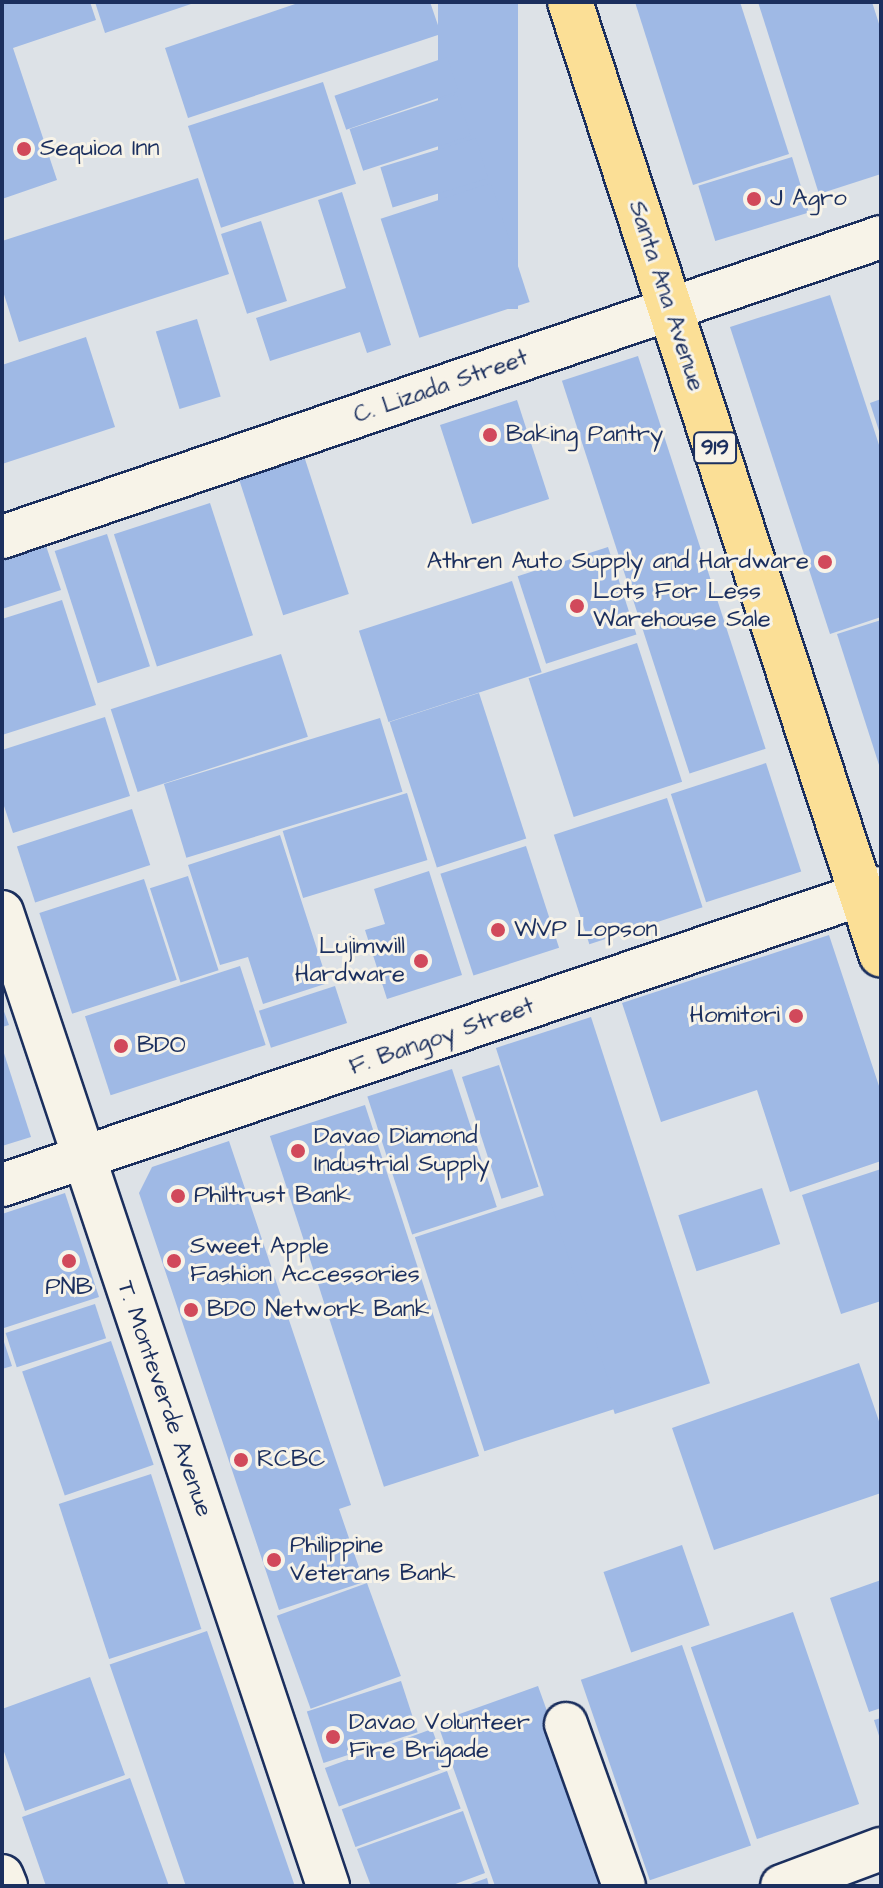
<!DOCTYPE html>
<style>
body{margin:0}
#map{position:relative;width:883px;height:1888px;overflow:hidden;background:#dde2e7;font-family:"Architects Daughter",sans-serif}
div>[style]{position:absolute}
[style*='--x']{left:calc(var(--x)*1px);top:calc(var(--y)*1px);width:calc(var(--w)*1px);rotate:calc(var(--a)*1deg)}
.building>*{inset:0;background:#9fb9e5;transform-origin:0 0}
.roads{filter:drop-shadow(2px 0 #1b2f5e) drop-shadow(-2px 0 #1b2f5e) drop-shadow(0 2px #1b2f5e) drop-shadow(0 -2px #1b2f5e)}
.minor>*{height:42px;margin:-21px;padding:0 21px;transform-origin:21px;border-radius:21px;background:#f7f3e8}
.major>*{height:44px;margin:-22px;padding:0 22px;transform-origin:22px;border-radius:22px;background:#fbdf96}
.dots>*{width:22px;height:22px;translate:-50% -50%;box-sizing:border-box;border:4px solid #f7f3e8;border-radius:50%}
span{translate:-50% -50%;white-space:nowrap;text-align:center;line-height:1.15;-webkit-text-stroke:6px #f7f3e8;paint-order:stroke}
.shield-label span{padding:2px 6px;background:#f7f3e8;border:2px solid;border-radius:6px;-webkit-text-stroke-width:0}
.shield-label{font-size:22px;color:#1b2f5e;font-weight:700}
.poi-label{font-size:24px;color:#1b2f5e}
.left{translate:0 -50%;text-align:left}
.right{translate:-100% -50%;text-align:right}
.street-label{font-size:24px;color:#1b2f5e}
.frame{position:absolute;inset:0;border:4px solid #1b2f5e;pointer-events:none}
</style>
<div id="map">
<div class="building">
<div style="clip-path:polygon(2px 2px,90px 2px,96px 20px,13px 48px,57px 180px,2px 199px)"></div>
<div style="clip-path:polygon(95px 2px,194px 2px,194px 3px,105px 33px)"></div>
<div style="clip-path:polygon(301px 2px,430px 2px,441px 34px,188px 118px,165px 48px)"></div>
<div style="left:438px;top:2px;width:80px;height:307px"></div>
<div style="clip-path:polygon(635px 2px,740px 2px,789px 154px,693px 185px)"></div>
<div style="clip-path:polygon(758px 2px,872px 2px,881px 30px,881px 174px,819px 194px)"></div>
<div style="left:447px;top:57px;width:36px;height:119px;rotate:71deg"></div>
<div style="left:323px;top:82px;width:107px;height:142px;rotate:72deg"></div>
<div style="left:457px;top:94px;width:44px;height:113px;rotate:72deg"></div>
<div style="left:476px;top:138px;width:42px;height:100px;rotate:73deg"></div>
<div style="left:792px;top:157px;width:58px;height:98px;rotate:73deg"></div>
<div style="clip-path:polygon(198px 178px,229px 274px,19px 342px,2px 288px,2px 241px)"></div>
<div style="left:491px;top:183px;width:125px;height:116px;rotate:72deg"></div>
<div style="clip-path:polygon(342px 192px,391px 345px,367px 353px,360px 332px,270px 361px,256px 318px,346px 288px,318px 200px)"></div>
<div style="left:261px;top:221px;width:84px;height:42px;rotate:72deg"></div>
<div style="clip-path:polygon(830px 295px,881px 451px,881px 617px,830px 634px,730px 327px)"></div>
<div style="left:197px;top:319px;width:81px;height:43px;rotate:73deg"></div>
<div style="clip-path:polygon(86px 337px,115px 427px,2px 464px,2px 365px)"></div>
<div style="left:638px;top:356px;width:413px;height:80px;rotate:72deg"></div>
<div style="clip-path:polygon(881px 399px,881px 434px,880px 434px,870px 403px)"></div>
<div style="left:517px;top:400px;width:104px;height:81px;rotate:72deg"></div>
<div style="left:304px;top:456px;width:145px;height:69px;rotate:72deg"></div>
<div style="left:210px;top:503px;width:139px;height:101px;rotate:72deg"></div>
<div style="clip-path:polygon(42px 534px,61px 590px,2px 609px,2px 547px)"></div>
<div style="left:107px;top:534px;width:139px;height:55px;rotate:72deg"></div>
<div style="left:608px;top:547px;width:92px;height:95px;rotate:72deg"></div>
<div style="left:512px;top:581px;width:96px;height:161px;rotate:72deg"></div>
<div style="clip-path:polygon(62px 600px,96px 705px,2px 735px,2px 619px)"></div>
<div style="clip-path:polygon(881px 620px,881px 767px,880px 768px,837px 634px)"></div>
<div style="left:637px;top:643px;width:146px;height:114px;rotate:72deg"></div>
<div style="left:281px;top:654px;width:87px;height:179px;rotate:72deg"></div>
<div style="left:479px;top:693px;width:153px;height:94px;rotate:72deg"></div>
<div style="clip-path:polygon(105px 717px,130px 796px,13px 833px,2px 800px,2px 750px)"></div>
<div style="left:380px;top:718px;width:77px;height:226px;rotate:73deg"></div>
<div style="left:766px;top:763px;width:114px;height:100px;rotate:72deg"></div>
<div style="left:407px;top:793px;width:70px;height:130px;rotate:73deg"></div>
<div style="left:667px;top:798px;width:115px;height:119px;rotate:72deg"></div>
<div style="left:132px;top:809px;width:59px;height:121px;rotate:72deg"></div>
<div style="clip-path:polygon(280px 835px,328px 983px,263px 1004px,248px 957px,220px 965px,188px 865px)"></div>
<div style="left:526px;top:846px;width:107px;height:90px;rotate:72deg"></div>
<div style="clip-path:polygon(429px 871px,462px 975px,387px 999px,365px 930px,385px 924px,374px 889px)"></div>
<div style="left:188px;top:876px;width:99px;height:40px;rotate:72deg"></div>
<div style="left:144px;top:879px;width:106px;height:110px;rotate:72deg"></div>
<div style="clip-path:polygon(829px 935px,881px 1092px,881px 1161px,790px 1192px,757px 1090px,661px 1122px,622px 1003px)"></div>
<div style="left:240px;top:966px;width:83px;height:163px;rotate:72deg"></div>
<div style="left:335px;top:986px;width:39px;height:80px;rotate:72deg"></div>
<div style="clip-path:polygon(2px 1006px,9px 1025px,2px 1027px)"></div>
<div style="left:591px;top:1017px;width:385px;height:100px;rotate:72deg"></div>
<div style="clip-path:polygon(2px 1047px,31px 1137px,2px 1146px)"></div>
<div style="left:499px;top:1065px;width:128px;height:39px;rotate:72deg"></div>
<div style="left:452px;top:1069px;width:145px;height:89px;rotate:72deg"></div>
<div style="left:365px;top:1105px;width:369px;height:100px;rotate:72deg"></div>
<div style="clip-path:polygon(229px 1141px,351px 1505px,339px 1509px,364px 1582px,279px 1610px,139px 1193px,152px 1167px)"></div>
<div style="clip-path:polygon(881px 1169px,881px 1301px,841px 1314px,802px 1195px)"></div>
<div style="left:762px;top:1188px;width:59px;height:88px;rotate:72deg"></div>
<div style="clip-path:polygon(65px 1193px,99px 1297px,4px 1328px,2px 1214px)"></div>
<div style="left:548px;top:1194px;width:225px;height:140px;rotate:72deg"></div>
<div style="left:95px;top:1304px;width:36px;height:94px;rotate:72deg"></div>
<div style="clip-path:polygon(2px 1336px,12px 1366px,2px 1369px)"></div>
<div style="left:111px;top:1341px;width:131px;height:94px;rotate:71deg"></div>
<div style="clip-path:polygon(859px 1363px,881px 1427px,881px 1493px,714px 1550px,672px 1428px)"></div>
<div style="left:151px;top:1474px;width:163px;height:97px;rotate:72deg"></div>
<div style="left:682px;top:1545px;width:85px;height:83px;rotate:71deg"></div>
<div style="clip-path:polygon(881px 1580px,881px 1708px,869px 1712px,830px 1598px)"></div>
<div style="left:367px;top:1583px;width:99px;height:96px;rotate:70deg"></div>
<div style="left:793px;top:1612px;width:203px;height:108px;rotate:71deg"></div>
<div style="left:207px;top:1631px;width:270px;height:103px;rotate:71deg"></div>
<div style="left:682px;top:1645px;width:212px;height:107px;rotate:71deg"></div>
<div style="clip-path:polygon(90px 1677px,125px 1775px,25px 1811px,2px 1746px,2px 1709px)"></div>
<div style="left:401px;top:1681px;width:54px;height:99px;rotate:72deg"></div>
<div style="clip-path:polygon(538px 1686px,610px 1886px,495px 1886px,437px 1722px)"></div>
<div style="clip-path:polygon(881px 1718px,881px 1739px,880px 1739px,874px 1720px)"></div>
<div style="left:432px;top:1729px;width:41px;height:114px;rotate:70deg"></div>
<div style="left:447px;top:1771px;width:40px;height:112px;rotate:70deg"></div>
<div style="clip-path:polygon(130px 1778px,169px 1886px,46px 1886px,22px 1817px)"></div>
<div style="clip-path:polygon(463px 1811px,485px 1873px,450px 1886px,371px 1886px,357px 1849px)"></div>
<div style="clip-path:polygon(487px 1878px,489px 1886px,465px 1886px)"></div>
</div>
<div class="roads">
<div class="minor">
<div style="--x:2;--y:537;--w:929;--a:-18.84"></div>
<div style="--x:2;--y:912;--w:1027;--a:71.49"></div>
<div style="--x:2;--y:1185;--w:928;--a:-18.67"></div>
<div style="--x:566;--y:1724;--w:172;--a:70.3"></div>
<div style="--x:2;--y:1876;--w:11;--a:68"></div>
<div style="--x:782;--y:1886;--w:106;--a:-20.5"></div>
</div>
<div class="major">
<div style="--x:570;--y:2;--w:1002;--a:71.91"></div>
</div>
</div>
<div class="dots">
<div style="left:24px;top:149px;background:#d1495b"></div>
<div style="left:754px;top:199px;background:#d1495b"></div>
<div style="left:490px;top:435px;background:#d1495b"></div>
<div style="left:825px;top:562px;background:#d1495b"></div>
<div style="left:577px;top:606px;background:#d1495b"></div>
<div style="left:498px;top:930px;background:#d1495b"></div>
<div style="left:421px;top:961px;background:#d1495b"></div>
<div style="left:796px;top:1016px;background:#d1495b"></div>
<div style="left:121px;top:1046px;background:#d1495b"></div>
<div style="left:298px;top:1151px;background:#d1495b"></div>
<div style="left:178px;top:1196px;background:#d1495b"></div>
<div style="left:69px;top:1261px;background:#d1495b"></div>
<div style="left:174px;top:1261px;background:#d1495b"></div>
<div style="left:191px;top:1310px;background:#d1495b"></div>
<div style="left:241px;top:1460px;background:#d1495b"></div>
<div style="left:274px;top:1560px;background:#d1495b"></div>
<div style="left:333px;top:1737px;background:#d1495b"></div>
</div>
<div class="shield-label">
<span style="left:715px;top:448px">919</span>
</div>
<div class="poi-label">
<span class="left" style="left:40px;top:149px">Sequioa Inn</span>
<span class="left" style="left:770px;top:199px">J Agro</span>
<span class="left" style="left:506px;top:435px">Baking Pantry</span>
<span class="right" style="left:809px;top:562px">Athren Auto Supply and Hardware</span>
<span class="left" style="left:593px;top:606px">Lots For Less<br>Warehouse Sale</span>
<span class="left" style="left:514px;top:930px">WVP Lopson</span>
<span class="right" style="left:405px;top:961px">Lujimwill<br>Hardware</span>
<span class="right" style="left:780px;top:1016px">Homitori</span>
<span class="left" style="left:137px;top:1046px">BDO</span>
<span class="left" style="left:314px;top:1151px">Davao Diamond<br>Industrial Supply</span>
<span class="left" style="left:194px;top:1196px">Philtrust Bank</span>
<span class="left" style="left:190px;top:1261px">Sweet Apple<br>Fashion Accessories</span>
<span style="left:69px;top:1288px">PNB</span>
<span class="left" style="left:207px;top:1310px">BDO Network Bank</span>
<span class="left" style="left:257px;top:1460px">RCBC</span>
<span class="left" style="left:290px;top:1560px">Philippine<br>Veterans Bank</span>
<span class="left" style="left:349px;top:1737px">Davao Volunteer<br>Fire Brigade</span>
</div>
<div class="street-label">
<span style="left:666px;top:296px;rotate:72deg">Santa Ana Avenue</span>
<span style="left:441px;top:387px;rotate:-19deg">C. Lizada Street</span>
<span style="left:442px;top:1037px;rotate:-19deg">F. Bangoy Street</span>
<span style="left:164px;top:1399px;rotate:71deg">T. Monteverde Avenue</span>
</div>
<div class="frame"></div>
</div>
